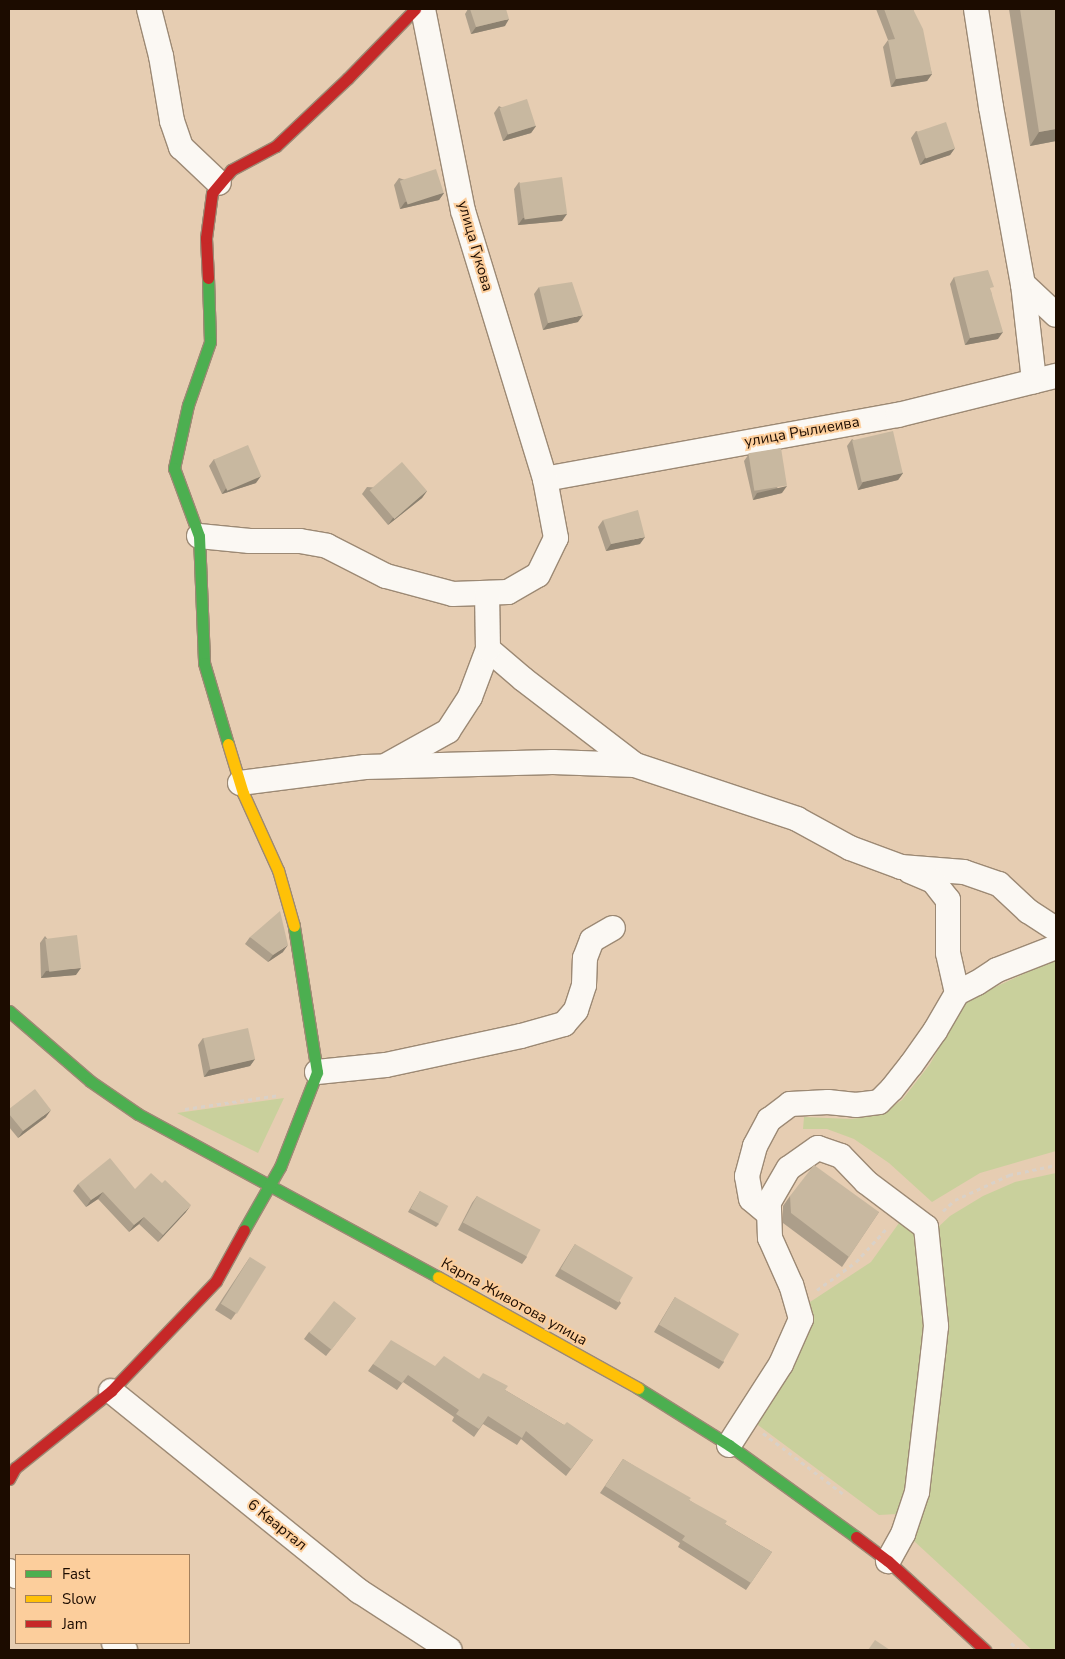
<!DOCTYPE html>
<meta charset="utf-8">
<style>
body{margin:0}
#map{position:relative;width:1065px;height:1659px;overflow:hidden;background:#e6cdb2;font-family:"Nunito Sans",sans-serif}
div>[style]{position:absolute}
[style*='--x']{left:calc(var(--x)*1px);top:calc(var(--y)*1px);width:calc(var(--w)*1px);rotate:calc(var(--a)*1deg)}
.green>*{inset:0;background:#c9d09c}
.path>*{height:3px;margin-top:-1.5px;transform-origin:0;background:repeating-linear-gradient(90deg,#d9d1c8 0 4px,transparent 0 8px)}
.roads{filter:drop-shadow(1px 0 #9c8974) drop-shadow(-1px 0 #9c8974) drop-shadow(0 1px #9c8974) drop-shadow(0 -1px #9c8974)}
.street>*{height:24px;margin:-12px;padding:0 12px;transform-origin:12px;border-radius:12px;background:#fbf8f3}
.fast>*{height:11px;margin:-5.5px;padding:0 5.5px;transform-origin:5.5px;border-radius:5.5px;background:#4caf50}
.slow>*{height:11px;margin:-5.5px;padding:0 5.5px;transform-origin:5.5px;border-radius:5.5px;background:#ffc107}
.jam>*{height:11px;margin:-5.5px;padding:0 5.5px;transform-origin:5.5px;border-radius:5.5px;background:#c62828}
.wall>*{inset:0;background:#ac9e8a}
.shaded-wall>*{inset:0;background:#8c8170}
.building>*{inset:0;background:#c8b8a0;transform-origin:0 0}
span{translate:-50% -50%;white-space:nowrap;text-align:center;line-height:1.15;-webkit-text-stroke:4px #fcce9c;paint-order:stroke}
.street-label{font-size:15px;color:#1c0c00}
.frame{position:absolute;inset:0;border:10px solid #1c0c00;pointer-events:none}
.legend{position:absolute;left:15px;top:1554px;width:175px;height:90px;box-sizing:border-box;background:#fcce9c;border:1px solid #a2805e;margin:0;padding:6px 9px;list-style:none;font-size:15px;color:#1c0c00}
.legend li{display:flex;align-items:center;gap:10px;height:25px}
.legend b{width:25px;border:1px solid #a2805e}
</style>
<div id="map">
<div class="green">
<div style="clip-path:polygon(1056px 959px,1056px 1151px,980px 1173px,932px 1202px,889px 1163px,854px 1139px,827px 1129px,803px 1129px,804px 1117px,851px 1119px,880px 1115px,902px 1100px,930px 1064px,965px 1001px)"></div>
<div style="clip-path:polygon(284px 1098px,258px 1153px,177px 1113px)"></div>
<div style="clip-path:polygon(1056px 1173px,1056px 1650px,1032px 1650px,914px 1541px,924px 1490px,934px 1231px,950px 1216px,983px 1196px,1015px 1182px)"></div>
<div style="clip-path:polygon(899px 1223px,916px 1228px,929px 1325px,912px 1461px,897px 1514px,879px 1515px,754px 1422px,807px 1304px,871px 1262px)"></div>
</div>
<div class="path">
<div style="--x:185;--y:1109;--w:96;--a:-8.4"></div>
<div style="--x:943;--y:1211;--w:16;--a:-43"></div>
<div style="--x:955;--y:1200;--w:60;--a:-24.8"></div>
<div style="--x:1009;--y:1175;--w:48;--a:-12"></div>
<div style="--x:817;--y:1290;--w:48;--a:-35.7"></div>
<div style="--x:856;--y:1262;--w:46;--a:-47.6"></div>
<div style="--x:763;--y:1433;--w:104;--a:37.2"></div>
<div style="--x:1011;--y:1643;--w:11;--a:41"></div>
</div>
<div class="roads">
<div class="street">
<div style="--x:149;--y:9;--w:49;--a:75.7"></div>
<div style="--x:161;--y:56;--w:66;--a:80.4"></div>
<div style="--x:172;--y:121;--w:28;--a:71"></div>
<div style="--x:181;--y:147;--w:52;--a:43.5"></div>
<div style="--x:976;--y:9;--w:99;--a:81.3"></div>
<div style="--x:991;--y:107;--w:180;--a:79.8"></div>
<div style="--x:1023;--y:284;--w:45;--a:43.2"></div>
<div style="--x:1023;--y:284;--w:98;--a:83.5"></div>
<div style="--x:545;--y:479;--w:359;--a:-10.3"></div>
<div style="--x:898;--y:415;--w:163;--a:-13.9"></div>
<div style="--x:199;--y:536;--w:51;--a:5.6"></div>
<div style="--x:250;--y:541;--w:50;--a:0"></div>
<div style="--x:300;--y:541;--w:27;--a:10"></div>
<div style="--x:327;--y:546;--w:66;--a:27"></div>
<div style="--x:386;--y:576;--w:69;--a:15"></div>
<div style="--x:453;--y:594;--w:55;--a:-2.1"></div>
<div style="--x:508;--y:592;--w:34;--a:-30"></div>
<div style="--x:538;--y:575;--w:41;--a:-64.1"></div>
<div style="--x:556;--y:538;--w:60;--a:-100.6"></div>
<div style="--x:545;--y:479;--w:280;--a:-107"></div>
<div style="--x:463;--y:211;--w:206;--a:-101.2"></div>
<div style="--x:488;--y:649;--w:46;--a:40.6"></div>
<div style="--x:523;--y:679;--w:141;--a:37.5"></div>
<div style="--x:387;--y:765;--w:70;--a:-29.1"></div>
<div style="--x:448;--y:731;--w:40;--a:-57.1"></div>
<div style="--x:470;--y:697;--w:51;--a:-69.4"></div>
<div style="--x:488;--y:649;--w:56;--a:-91"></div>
<div style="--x:240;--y:783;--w:126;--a:-7.3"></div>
<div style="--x:365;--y:767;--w:188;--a:-1.5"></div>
<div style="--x:553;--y:762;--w:82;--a:2.1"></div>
<div style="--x:635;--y:765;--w:171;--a:18.4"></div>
<div style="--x:797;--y:819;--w:60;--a:28.7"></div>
<div style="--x:850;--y:848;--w:54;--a:20.4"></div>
<div style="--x:901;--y:867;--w:63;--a:4.5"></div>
<div style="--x:964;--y:872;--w:37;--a:19"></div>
<div style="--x:999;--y:884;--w:40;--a:43"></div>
<div style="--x:1028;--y:911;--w:33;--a:33"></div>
<div style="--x:957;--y:993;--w:22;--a:-27"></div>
<div style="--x:977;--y:983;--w:24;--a:-33"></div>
<div style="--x:997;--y:970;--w:63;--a:-21.3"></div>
<div style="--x:317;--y:1072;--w:69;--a:-5.8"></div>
<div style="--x:386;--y:1065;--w:138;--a:-12.1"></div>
<div style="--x:521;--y:1036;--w:45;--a:-15.6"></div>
<div style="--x:564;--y:1024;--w:18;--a:-49"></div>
<div style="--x:576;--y:1010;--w:26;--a:-72"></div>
<div style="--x:584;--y:985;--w:27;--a:-88"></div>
<div style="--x:585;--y:958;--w:19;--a:-69"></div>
<div style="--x:592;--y:940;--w:24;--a:-30"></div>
<div style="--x:769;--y:1214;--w:23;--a:-140"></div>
<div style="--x:751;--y:1199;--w:23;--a:-100"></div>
<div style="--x:747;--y:1176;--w:31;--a:-75"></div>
<div style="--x:755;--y:1146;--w:30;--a:-62"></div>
<div style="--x:769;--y:1120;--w:26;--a:-37"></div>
<div style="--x:790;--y:1104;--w:38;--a:-3"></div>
<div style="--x:828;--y:1102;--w:28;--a:6"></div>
<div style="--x:856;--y:1105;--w:23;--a:-7"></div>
<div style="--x:879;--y:1102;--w:18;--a:-45"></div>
<div style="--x:892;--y:1089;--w:31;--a:-52"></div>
<div style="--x:911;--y:1065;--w:42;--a:-54.8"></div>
<div style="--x:935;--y:1031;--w:44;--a:-59.9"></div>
<div style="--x:957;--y:993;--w:41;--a:-102.7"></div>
<div style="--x:948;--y:953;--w:53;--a:-90"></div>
<div style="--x:948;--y:900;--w:24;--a:-128"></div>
<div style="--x:933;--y:881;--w:25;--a:-157"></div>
<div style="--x:111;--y:1391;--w:319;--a:38.9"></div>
<div style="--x:359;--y:1591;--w:108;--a:33"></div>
<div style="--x:729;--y:1445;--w:96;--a:-57.3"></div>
<div style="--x:781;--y:1364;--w:49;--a:-66"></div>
<div style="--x:801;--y:1319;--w:35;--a:-106"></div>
<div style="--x:791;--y:1285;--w:51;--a:-114.1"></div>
<div style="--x:770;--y:1238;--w:36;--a:-92"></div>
<div style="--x:769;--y:1202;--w:39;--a:-60"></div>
<div style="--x:789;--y:1168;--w:35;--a:-35"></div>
<div style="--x:818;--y:1148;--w:24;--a:19"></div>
<div style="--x:841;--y:1156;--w:36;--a:46"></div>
<div style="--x:866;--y:1182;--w:75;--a:36.9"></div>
<div style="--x:926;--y:1227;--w:100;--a:84.2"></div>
<div style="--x:936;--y:1326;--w:28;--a:96"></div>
<div style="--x:933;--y:1354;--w:139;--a:96.6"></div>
<div style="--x:917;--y:1492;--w:44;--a:108.4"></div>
<div style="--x:903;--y:1534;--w:31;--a:119"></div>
<div style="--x:9;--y:1571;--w:9;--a:36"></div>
<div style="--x:114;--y:1643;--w:13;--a:32"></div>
</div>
<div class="fast">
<div style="--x:208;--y:278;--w:64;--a:88.2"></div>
<div style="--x:210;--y:342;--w:67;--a:109.2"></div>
<div style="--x:188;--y:405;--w:65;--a:102.5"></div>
<div style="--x:174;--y:468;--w:72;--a:69.8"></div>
<div style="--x:199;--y:536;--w:127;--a:87.7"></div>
<div style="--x:204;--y:663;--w:84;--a:73.5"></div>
<div style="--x:9;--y:1011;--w:107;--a:40.8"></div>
<div style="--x:90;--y:1081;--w:58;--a:34.5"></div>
<div style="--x:138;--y:1114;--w:341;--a:28.5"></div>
<div style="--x:244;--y:1230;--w:73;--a:-60.3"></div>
<div style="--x:280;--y:1167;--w:102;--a:-68.7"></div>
<div style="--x:317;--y:1072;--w:148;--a:-99"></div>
<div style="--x:638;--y:1388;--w:107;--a:32.1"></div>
<div style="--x:729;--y:1445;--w:157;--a:35.9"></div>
</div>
<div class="slow">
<div style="--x:228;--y:744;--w:51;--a:73"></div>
<div style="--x:243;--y:793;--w:85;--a:65.6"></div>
<div style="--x:278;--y:870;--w:58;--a:74.1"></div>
<div style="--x:438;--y:1277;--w:229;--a:29"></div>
</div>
<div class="jam">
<div style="--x:208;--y:278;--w:40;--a:-92.9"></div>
<div style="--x:206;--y:238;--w:45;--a:-82.4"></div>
<div style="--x:212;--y:193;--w:30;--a:-50"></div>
<div style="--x:231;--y:170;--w:51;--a:-28.1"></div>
<div style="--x:276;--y:146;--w:99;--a:-43.4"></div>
<div style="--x:348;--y:78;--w:96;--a:-45.8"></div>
<div style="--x:9;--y:1479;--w:13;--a:-61"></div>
<div style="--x:15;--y:1468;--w:123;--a:-38.7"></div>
<div style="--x:111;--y:1391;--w:152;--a:-46.3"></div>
<div style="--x:216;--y:1281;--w:58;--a:-61.2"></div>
<div style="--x:856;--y:1537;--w:40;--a:37"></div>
<div style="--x:888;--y:1561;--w:132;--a:42.5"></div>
</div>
</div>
<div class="wall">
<div style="clip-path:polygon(468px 9px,506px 9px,505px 26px,471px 34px,465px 14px)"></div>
<div style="clip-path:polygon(876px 9px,913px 9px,932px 74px,927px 81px,891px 87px,883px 47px,888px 40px)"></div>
<div style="clip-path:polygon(1009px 9px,1056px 9px,1056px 141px,1030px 146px)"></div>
<div style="clip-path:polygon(499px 106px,536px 126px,531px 133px,503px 141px,494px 113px)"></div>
<div style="clip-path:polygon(916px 131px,955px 148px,950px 155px,920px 165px,911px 138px)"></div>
<div style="clip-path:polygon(399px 178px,444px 193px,439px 200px,400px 209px,394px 185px)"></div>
<div style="clip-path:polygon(519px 182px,562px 221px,518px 225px,514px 189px)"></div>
<div style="clip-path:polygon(954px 277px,991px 291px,998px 339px,965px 345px,950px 284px)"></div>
<div style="clip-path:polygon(539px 287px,578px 322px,543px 330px,534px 294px)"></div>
<div style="clip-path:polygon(852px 439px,903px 473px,898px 480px,858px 490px,847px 446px)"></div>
<div style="clip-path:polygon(749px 454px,782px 493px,753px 500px,744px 461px)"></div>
<div style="clip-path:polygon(214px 459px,256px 483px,222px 494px,209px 466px)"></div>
<div style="clip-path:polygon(367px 487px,427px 491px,422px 498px,388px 525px,362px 494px)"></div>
<div style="clip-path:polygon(603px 520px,640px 544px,606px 551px,598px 527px)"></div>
<div style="clip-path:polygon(45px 936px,76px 975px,41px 978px,40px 943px)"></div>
<div style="clip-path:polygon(250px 937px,283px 952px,268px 962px,245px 944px)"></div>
<div style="clip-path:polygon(203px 1038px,255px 1059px,250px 1066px,204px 1077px,198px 1045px)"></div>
<div style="clip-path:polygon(9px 1109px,46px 1117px,18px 1138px,9px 1127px)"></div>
<div style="clip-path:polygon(78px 1184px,135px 1189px,186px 1212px,158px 1242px,139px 1224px,129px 1232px,98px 1199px,86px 1207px,73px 1191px)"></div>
<div style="clip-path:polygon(420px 1191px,439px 1224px,436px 1227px,408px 1212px)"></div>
<div style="clip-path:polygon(477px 1196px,527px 1257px,522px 1264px,458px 1230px,472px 1203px)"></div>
<div style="clip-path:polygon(790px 1196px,879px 1212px,842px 1267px,783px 1223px,783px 1206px)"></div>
<div style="clip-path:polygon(575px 1244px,621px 1303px,616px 1310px,555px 1276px)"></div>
<div style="clip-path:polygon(250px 1257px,236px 1313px,231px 1320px,215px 1310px)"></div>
<div style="clip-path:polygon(675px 1297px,724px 1362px,719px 1369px,654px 1332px)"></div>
<div style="clip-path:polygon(356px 1318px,326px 1356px,304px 1339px,309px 1332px)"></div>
<div style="clip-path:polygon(373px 1364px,435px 1366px,479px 1379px,505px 1390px,564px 1425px,593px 1440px,566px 1476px,521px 1439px,517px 1445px,483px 1424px,474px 1437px,452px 1421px,454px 1417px,403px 1382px,397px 1390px,368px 1371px)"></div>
<div style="clip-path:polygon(623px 1459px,689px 1500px,725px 1524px,772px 1552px,746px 1590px,678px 1547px,680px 1543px,600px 1493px)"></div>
</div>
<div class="shaded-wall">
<div style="clip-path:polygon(509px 19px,505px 26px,471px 34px,476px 27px)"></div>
<div style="clip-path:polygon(932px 74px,927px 81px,891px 87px,896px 79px)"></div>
<div style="clip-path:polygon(536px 126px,531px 133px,503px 141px,508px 134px)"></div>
<div style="clip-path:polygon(1056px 129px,1056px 141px,1030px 146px,1039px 132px)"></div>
<div style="clip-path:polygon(955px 148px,950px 155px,920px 165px,925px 158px)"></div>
<div style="clip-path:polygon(444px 193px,439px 200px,400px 209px,405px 202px)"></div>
<div style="clip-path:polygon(567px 214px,562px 221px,518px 225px,523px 218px)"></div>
<div style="clip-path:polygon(583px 315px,578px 322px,543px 330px,548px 323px)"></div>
<div style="clip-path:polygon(1003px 332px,998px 339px,965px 345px,970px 338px)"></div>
<div style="clip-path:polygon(903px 473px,898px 480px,858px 490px,863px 482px)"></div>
<div style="clip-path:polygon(261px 476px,256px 483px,222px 494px,227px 487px)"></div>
<div style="clip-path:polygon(787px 486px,782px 493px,753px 500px,757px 493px)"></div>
<div style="clip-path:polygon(427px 491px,422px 498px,388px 525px,393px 518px)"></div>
<div style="clip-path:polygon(645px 537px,640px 544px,606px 551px,611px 544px)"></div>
<div style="clip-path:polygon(288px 945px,283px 952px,268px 962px,273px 955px)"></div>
<div style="clip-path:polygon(81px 968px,76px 975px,41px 978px,46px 971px)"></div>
<div style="clip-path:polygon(255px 1059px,250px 1066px,204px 1077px,209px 1070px)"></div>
<div style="clip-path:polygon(51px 1110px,46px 1117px,18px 1138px,23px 1131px)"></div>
<div style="clip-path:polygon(103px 1192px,98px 1199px,86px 1207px,91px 1200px)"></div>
<div style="clip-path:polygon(191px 1205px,186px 1212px,158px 1242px,163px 1235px)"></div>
<div style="clip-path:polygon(144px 1217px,139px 1224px,129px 1232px,134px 1225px)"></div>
</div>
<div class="building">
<div style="clip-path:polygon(470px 9px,506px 9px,509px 19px,476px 27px)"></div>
<div style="clip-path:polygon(884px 9px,913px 9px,923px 29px,932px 74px,896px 79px,888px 40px,895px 39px)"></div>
<div style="clip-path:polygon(1020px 9px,1056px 9px,1056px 129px,1039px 132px)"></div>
<div style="left:527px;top:99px;width:28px;height:29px;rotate:72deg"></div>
<div style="left:946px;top:122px;width:28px;height:31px;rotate:71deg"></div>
<div style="left:436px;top:169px;width:25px;height:38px;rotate:72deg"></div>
<div style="left:562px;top:177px;width:37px;height:43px;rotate:82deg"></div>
<div style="clip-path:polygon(988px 270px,994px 287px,990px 288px,1003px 332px,970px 338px,954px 277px)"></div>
<div style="clip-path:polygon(572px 282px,583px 315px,548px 323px,539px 287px)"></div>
<div style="left:893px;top:431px;width:43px;height:42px;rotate:77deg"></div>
<div style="left:248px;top:445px;width:34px;height:37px;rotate:67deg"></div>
<div style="left:781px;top:448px;width:38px;height:33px;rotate:81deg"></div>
<div style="left:402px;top:462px;width:38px;height:43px;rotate:49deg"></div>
<div style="clip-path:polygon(638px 510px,645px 537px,611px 544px,603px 520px)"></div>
<div style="clip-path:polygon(280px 911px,288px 945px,273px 955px,250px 937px)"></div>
<div style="left:77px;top:935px;width:33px;height:32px;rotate:83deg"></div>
<div style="left:248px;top:1028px;width:32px;height:46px;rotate:77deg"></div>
<div style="clip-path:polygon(35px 1089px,51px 1110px,23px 1131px,9px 1114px,9px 1109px)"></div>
<div style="clip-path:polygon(110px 1158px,135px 1189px,151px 1173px,162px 1183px,165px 1180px,191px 1205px,163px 1235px,144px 1217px,134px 1225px,103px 1192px,91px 1200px,78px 1184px)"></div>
<div style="clip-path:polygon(814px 1165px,879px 1212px,849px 1257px,791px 1213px,790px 1196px)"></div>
<div style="left:420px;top:1191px;width:32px;height:20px;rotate:28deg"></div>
<div style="left:477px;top:1196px;width:72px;height:30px;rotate:28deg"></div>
<div style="left:575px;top:1244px;width:67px;height:29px;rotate:30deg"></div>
<div style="left:250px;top:1257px;width:19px;height:55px;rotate:32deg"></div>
<div style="left:675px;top:1297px;width:74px;height:32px;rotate:30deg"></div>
<div style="left:334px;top:1301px;width:28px;height:40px;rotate:38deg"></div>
<div style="clip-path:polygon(391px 1340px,435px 1366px,444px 1356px,479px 1379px,483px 1373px,508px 1386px,505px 1390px,564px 1425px,567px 1422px,593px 1440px,571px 1469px,526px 1431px,522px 1438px,488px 1416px,479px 1429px,456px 1414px,459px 1410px,408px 1375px,402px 1383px,373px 1364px)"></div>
<div style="clip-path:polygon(623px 1459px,691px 1498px,689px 1500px,727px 1521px,725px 1524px,772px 1552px,751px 1583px,682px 1540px,685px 1536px,605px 1486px)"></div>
<div style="clip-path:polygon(875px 1640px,890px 1650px,868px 1650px)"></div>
</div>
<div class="street-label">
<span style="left:475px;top:246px;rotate:74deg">улица Гукова</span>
<span style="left:802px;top:432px;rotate:-10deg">улица Рылиеива</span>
<span style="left:514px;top:1302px;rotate:29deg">Карпа Животова улица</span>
<span style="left:277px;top:1525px;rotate:39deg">6 Квартал</span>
</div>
<div class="frame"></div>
<ul class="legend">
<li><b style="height:6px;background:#4caf50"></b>Fast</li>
<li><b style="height:6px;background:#ffc107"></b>Slow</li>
<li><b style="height:6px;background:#c62828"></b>Jam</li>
</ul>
</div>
